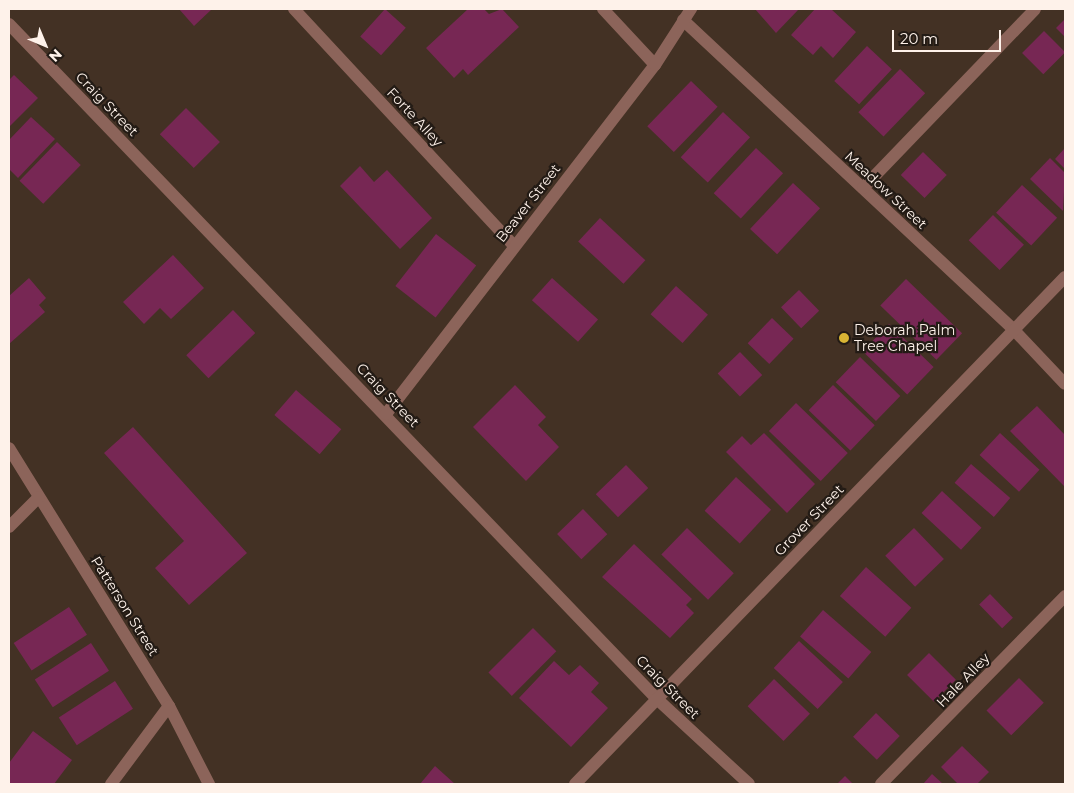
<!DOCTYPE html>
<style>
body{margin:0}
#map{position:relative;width:1074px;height:793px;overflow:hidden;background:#433124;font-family:Montserrat,sans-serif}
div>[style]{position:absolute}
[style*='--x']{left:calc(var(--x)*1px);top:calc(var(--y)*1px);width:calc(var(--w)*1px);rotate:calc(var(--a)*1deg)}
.building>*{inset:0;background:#772754;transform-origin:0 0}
.minor>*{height:12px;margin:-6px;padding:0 6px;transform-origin:6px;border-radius:6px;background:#8c645a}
.dots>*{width:14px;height:14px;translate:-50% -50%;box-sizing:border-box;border:2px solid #231b15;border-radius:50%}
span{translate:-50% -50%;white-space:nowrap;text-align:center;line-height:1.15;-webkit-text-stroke:4.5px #231b15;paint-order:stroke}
.street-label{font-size:14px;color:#fef2ea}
.poi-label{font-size:14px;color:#fef2ea}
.left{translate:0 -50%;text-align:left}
.frame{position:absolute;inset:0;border:10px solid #fef2ea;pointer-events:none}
.north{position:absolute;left:20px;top:20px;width:50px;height:50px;-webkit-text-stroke:4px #231b15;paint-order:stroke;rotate:135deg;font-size:14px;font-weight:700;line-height:20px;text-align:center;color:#fef2ea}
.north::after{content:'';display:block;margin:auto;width:18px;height:22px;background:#fef2ea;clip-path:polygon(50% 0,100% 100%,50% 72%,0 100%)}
.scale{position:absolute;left:892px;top:30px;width:109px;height:22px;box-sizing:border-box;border:2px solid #fef2ea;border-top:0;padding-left:6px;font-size:15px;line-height:18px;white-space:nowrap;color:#fef2ea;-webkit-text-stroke:4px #231b15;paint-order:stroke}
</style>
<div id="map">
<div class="building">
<div style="clip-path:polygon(179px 9px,212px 9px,194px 26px)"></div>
<div style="left:385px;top:9px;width:28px;height:37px;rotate:42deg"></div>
<div style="clip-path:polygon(468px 9px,484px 9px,489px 14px,502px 9px,519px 27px,468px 75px,463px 69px,454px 78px,426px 48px)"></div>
<div style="clip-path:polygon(755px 9px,799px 9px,776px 33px)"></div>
<div style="clip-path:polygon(815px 9px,831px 9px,856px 32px,833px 58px,821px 46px,813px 55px,791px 35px)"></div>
<div style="clip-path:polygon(1065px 19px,1065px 37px,1056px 28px)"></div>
<div style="left:1044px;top:31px;width:30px;height:31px;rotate:45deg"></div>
<div style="left:867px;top:46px;width:34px;height:48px;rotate:43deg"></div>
<div style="left:900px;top:69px;width:35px;height:60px;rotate:44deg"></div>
<div style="clip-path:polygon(14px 75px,38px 98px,9px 127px,9px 80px)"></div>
<div style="left:691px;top:81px;width:37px;height:63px;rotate:44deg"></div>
<div style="left:186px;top:108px;width:48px;height:37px;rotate:45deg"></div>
<div style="left:723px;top:112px;width:37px;height:62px;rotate:43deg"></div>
<div style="clip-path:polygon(31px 117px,55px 139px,18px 178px,9px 169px,9px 140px)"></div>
<div style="left:57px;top:142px;width:33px;height:54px;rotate:44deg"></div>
<div style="left:756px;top:148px;width:37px;height:62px;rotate:43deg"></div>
<div style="clip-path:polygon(1065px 148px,1065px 169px,1055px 159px)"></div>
<div style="left:923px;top:152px;width:33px;height:32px;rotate:44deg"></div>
<div style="clip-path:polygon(1050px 158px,1065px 173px,1063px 211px,1030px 179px)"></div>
<div style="clip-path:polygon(360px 166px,374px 182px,387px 170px,432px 218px,400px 249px,340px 186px)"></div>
<div style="left:793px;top:183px;width:37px;height:63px;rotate:43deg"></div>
<div style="left:1022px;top:185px;width:48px;height:38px;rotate:43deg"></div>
<div style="left:993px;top:215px;width:43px;height:35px;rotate:44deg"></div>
<div style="left:600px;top:218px;width:62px;height:32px;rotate:43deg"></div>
<div style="left:436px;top:234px;width:51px;height:66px;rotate:38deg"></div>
<div style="clip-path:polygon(173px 255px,204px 288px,171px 319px,160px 308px,144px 324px,123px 302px)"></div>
<div style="clip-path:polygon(29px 278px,46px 298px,39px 305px,45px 312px,9px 344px,9px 296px)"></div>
<div style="left:552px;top:278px;width:62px;height:30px;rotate:42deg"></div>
<div style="left:906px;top:279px;width:78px;height:37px;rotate:44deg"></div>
<div style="left:676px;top:286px;width:43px;height:38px;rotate:42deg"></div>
<div style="left:799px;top:290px;width:29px;height:25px;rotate:46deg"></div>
<div style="left:233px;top:310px;width:32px;height:65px;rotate:46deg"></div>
<div style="left:772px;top:318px;width:30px;height:35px;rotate:44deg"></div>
<div style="left:889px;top:324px;width:62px;height:38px;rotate:44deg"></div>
<div style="left:740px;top:352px;width:32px;height:31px;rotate:46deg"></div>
<div style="left:860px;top:357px;width:56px;height:35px;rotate:44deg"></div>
<div style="clip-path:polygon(515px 385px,546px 417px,538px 425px,559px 447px,526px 481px,473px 427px)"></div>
<div style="left:833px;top:385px;width:58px;height:35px;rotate:44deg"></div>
<div style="left:296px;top:390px;width:60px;height:33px;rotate:41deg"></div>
<div style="left:796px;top:403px;width:72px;height:39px;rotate:44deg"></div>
<div style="clip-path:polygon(1037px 406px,1065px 435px,1065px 487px,1010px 431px)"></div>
<div style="clip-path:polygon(133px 427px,247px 553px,189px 605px,155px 568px,184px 541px,104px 453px)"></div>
<div style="clip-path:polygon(764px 433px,815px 484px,787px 513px,726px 452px,742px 436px,751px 445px)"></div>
<div style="left:1000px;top:433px;width:54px;height:30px;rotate:43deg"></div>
<div style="left:971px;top:464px;width:52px;height:25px;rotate:41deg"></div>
<div style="left:626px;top:465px;width:32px;height:42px;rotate:46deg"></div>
<div style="left:736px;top:477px;width:48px;height:46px;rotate:43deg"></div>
<div style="left:942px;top:491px;width:54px;height:30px;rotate:43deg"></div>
<div style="left:583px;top:509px;width:35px;height:36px;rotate:46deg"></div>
<div style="left:687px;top:528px;width:65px;height:37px;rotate:44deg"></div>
<div style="left:914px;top:528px;width:43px;height:40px;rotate:46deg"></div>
<div style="clip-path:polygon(634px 544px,692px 599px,686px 605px,694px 613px,670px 638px,602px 577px)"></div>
<div style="left:866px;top:567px;width:61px;height:39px;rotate:42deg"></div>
<div style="left:990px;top:594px;width:33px;height:15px;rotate:46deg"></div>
<div style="left:69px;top:607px;width:33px;height:66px;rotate:57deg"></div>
<div style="left:823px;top:610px;width:64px;height:35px;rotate:41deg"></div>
<div style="left:533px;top:628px;width:33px;height:63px;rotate:45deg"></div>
<div style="left:799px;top:641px;width:60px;height:37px;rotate:43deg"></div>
<div style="left:91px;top:643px;width:33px;height:67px;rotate:57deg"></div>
<div style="left:929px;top:653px;width:38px;height:31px;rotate:45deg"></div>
<div style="clip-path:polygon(554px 661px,569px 675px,580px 665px,599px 683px,591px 692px,608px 708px,571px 747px,519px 698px)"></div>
<div style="left:1019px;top:678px;width:35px;height:46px;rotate:45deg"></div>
<div style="left:774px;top:679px;width:50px;height:38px;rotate:44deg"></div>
<div style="left:115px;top:681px;width:33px;height:67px;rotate:57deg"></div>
<div style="left:876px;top:713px;width:33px;height:33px;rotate:44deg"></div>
<div style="clip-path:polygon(33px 731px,72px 760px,54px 784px,9px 784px,9px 763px)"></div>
<div style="clip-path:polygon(962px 746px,989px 772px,977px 784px,958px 784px,941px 767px)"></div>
<div style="clip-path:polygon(435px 766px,455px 784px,420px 784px)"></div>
<div style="clip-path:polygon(932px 774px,943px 784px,923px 784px)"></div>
<div style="clip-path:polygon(845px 776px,853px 784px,837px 784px)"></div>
</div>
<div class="minor">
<div style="--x:294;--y:9;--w:322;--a:47.1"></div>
<div style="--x:603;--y:9;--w:76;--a:47.1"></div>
<div style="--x:683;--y:20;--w:453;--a:43.1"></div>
<div style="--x:1014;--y:330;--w:74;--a:46.6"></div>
<div style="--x:9;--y:24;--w:936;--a:46.17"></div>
<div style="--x:657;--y:699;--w:125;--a:42.7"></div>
<div style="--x:863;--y:188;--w:248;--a:-46.1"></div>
<div style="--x:386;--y:414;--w:441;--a:-52.4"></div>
<div style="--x:655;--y:65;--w:67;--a:-57.3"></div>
<div style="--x:9;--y:448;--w:304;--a:58.2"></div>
<div style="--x:169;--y:706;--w:88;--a:62.9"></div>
<div style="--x:9;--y:527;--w:42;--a:-45"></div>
<div style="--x:111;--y:784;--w:97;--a:-53.4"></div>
<div style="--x:575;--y:784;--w:705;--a:-45.98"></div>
<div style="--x:881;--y:784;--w:263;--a:-45.6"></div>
</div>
<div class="dots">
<div style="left:844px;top:338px;background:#d8b434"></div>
</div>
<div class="street-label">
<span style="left:107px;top:104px;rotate:46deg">Craig Street</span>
<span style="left:415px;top:117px;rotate:47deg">Forte Alley</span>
<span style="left:886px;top:190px;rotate:43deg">Meadow Street</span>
<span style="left:528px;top:203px;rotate:-52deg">Beaver Street</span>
<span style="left:388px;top:395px;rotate:46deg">Craig Street</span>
<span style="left:809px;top:520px;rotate:-46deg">Grover Street</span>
<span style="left:125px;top:606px;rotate:58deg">Patterson Street</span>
<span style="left:963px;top:680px;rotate:-46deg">Hale Alley</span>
<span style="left:668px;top:687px;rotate:45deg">Craig Street</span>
</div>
<div class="poi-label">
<span class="left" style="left:854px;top:338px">Deborah Palm<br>Tree Chapel</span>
</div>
<div class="frame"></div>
<div class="north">N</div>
<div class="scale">20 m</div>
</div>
